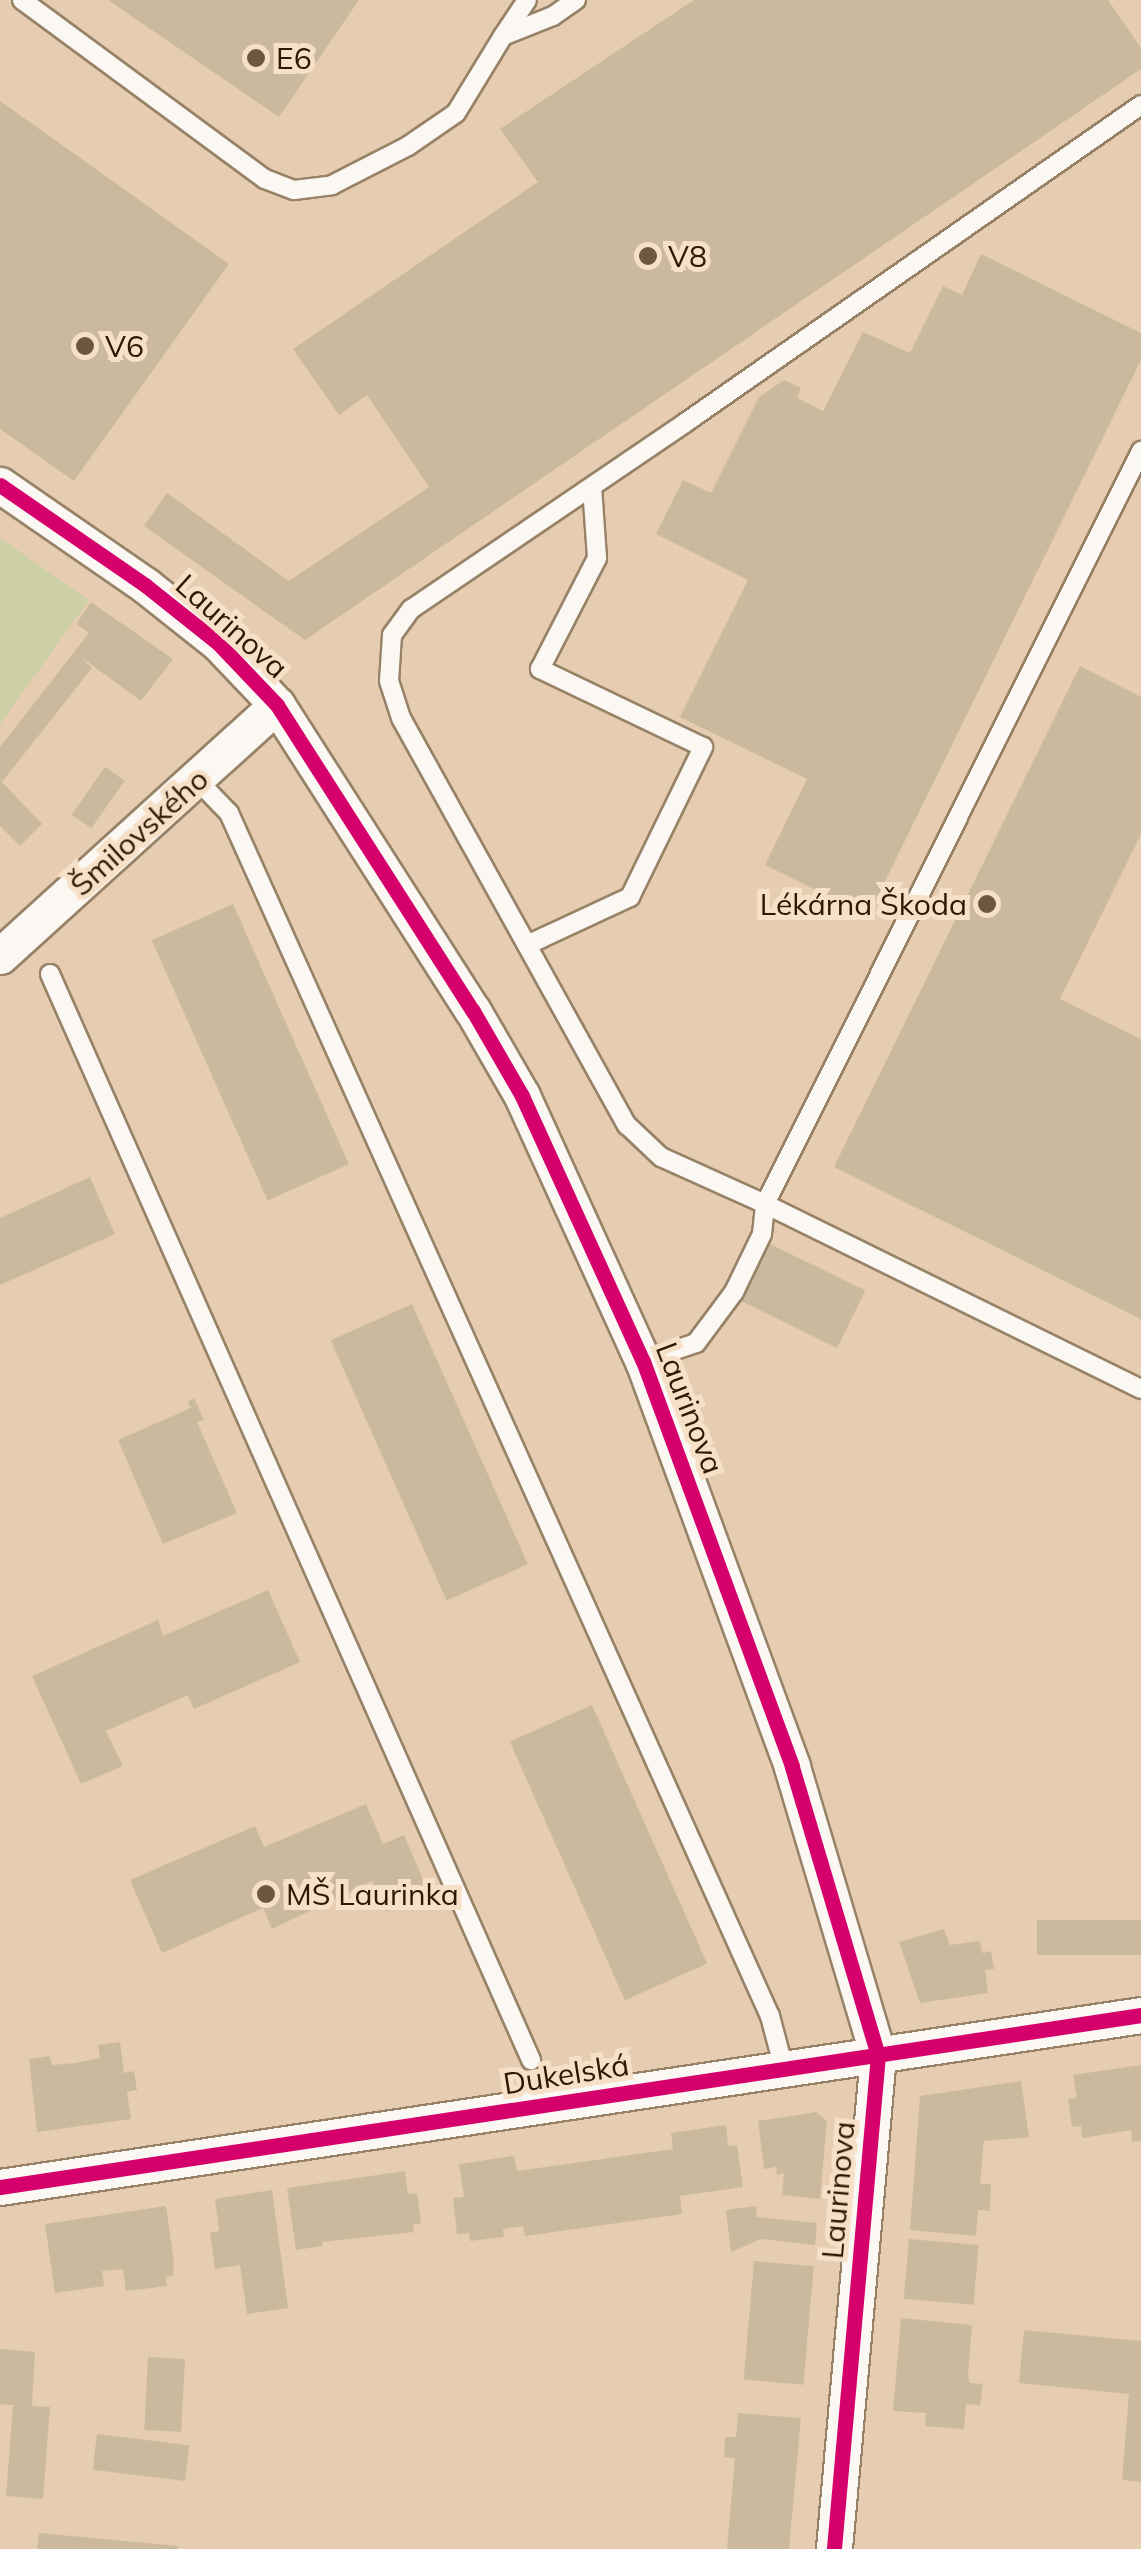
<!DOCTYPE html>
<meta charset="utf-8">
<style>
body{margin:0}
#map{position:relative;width:1141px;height:2549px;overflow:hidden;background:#e6cdb2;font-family:Mulish,sans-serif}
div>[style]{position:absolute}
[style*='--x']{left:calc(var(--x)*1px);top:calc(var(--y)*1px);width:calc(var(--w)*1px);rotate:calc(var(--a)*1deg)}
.green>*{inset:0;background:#cdcfa5}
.building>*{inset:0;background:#cbb99e;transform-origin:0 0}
.roads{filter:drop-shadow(2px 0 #978267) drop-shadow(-2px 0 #978267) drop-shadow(0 2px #978267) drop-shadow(0 -2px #978267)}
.lane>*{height:18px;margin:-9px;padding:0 9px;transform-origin:9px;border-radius:9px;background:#fbf8f3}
.street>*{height:35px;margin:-17.5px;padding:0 17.5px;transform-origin:17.5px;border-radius:17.5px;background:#fbf8f3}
.cycleway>*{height:15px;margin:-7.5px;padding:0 7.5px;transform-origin:7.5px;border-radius:7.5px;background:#d6006c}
.dots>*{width:28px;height:28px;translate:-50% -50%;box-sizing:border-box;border:5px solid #f7e0c8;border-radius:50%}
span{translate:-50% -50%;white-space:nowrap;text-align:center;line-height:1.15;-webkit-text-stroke:10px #f7e0c8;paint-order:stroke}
.poi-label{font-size:30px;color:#2d1800}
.left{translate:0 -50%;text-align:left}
.right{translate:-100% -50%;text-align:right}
.street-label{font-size:30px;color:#2d1800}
</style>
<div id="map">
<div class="green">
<div style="clip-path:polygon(0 538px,89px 600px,0 724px)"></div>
</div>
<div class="building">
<div style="clip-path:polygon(108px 0,359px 0,279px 117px)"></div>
<div style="clip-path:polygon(694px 0,1108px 0,1141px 48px,1141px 69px,305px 640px,144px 526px,167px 493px,289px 581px,429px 487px,367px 395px,339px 415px,293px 349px,538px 182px,500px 129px)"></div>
<div style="clip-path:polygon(0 101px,229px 264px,74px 481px,0 429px)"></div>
<div style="clip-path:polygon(981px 254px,1141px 333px,1141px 360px,868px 916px,765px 865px,807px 779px,680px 717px,748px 580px,656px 534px,683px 480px,711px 493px,759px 397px,784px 380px,801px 388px,797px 398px,823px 411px,863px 332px,910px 353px,943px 286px,962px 295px)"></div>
<div style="clip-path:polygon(91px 602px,173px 659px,141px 701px,81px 657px,92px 668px,2px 782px,42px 824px,20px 846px,0 826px,0 747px,89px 633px,76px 624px)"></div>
<div style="clip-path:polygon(1080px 666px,1141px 697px,1141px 834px,1060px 999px,1141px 1039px,1141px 1319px,834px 1167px)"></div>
<div style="left:105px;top:767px;width:24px;height:58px;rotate:35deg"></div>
<div style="left:233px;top:904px;width:285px;height:89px;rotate:66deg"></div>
<div style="clip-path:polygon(90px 1177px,115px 1234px,0 1285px,0 1218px)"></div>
<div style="left:770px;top:1244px;width:106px;height:64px;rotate:26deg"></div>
<div style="left:412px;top:1304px;width:285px;height:89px;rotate:66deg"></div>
<div style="clip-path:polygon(194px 1398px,204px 1420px,197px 1422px,237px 1513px,163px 1544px,118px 1440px,191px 1408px,188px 1402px)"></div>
<div style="clip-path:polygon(268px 1590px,300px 1662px,194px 1709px,188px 1695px,106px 1731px,123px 1766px,81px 1784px,32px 1676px,158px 1620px,163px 1636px)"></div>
<div style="left:592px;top:1705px;width:283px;height:90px;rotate:66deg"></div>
<div style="clip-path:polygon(366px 1804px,383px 1844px,404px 1835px,429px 1894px,386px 1912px,372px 1881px,272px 1929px,263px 1908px,162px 1953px,130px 1880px,255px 1826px,264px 1847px)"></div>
<div style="left:1141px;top:1920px;width:35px;height:104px;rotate:90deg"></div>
<div style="clip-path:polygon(944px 1929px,950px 1945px,980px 1941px,982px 1953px,991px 1951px,994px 1969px,985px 1970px,988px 1993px,920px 2003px,899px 1942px)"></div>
<div style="clip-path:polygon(120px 2042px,124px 2073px,134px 2071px,137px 2090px,127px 2092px,131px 2119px,37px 2132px,29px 2059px,50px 2056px,52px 2065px,75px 2063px,100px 2058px,98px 2045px)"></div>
<div style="clip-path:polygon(1141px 2065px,1141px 2141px,1132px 2142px,1131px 2130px,1082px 2138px,1081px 2126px,1072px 2127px,1068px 2099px,1077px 2098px,1073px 2075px)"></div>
<div style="clip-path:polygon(1021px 2081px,1029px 2137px,984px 2141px,980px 2184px,991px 2184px,990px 2211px,978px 2210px,976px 2236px,910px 2230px,920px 2096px)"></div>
<div style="clip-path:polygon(816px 2112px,827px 2121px,820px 2199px,782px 2195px,784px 2173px,777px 2175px,776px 2167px,764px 2169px,758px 2121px)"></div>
<div style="clip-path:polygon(726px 2125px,728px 2146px,737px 2145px,743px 2187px,680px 2196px,682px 2214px,525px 2236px,523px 2226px,503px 2229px,504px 2237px,470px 2241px,469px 2233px,457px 2234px,453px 2198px,464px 2197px,459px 2164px,514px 2156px,517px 2171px,673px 2149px,671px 2133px)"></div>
<div style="clip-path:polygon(405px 2171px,408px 2194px,417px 2193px,421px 2223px,413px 2225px,414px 2232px,322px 2242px,323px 2246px,296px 2250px,287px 2188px)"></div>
<div style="clip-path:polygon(272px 2190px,288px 2308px,247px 2314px,240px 2265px,215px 2269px,210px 2232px,219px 2231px,215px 2199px)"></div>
<div style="clip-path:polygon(166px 2206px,174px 2262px,173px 2276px,166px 2277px,167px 2286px,126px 2291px,123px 2269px,102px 2271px,104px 2286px,55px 2293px,45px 2224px)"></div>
<div style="clip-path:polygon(756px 2206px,757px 2217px,817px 2223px,815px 2245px,761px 2239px,731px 2252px,726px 2210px)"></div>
<div style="left:909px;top:2239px;width:70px;height:60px;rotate:5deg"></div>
<div style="left:754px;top:2261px;width:60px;height:119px;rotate:5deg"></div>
<div style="clip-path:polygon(901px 2318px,972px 2325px,968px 2375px,970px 2383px,983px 2384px,980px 2405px,966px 2404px,964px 2429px,925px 2426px,926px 2413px,893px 2411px)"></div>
<div style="clip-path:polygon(1024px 2330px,1141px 2341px,1141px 2482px,1122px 2480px,1129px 2394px,1019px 2383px)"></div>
<div style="clip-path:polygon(0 2349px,35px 2352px,32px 2406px,50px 2407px,43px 2499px,6px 2496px,13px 2405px,0 2404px)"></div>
<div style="left:148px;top:2357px;width:37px;height:73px;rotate:3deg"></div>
<div style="clip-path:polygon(738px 2413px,801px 2418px,789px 2549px,727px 2549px,735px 2458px,724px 2457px,725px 2437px,736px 2437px)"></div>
<div style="left:97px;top:2434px;width:93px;height:36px;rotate:7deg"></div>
<div style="clip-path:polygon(39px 2533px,178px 2546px,178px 2549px,37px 2549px)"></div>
</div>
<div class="roads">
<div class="lane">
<div style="--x:22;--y:0;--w:302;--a:36.4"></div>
<div style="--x:265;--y:179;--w:31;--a:21"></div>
<div style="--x:294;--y:190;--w:38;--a:-7"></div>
<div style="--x:332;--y:185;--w:85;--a:-27.2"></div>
<div style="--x:408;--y:146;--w:58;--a:-34.5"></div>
<div style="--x:456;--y:113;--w:90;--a:-58.6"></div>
<div style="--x:503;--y:36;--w:54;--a:-21.8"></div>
<div style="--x:553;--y:16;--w:28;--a:-35"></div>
<div style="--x:503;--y:36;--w:43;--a:-56.3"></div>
<div style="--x:1141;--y:105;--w:556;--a:145.11"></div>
<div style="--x:685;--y:423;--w:331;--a:145.8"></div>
<div style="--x:411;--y:609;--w:32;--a:126"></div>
<div style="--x:392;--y:635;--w:46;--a:93.7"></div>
<div style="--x:389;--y:681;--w:39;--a:72"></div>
<div style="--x:401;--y:718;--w:466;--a:61"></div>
<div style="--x:627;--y:1125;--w:47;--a:43.3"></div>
<div style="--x:661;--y:1157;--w:114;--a:24.3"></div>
<div style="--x:765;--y:1204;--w:842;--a:-63.47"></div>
<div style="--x:197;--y:780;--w:46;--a:45.9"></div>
<div style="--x:229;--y:813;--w:1319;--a:65.79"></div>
<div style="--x:770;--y:2016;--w:55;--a:75.2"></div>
<div style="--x:527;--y:945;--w:114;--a:-25"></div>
<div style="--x:630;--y:897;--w:167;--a:-64"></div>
<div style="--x:703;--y:747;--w:181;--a:-154.4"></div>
<div style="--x:540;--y:669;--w:125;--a:-62.8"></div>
<div style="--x:597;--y:558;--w:71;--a:-94"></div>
<div style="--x:50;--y:974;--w:1188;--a:66.11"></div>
<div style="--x:643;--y:1361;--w:56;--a:-18.8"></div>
<div style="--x:696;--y:1343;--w:64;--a:-53.3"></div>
<div style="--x:734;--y:1292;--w:64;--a:-64.2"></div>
<div style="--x:762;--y:1234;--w:30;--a:-84"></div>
<div style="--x:765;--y:1204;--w:419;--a:26.2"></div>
</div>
<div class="street">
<div style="--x:0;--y:485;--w:176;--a:34.6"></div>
<div style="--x:145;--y:585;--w:93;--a:38.5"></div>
<div style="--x:218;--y:643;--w:86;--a:46.4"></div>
<div style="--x:277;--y:705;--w:363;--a:57.4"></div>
<div style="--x:473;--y:1011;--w:98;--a:60"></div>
<div style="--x:522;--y:1096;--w:291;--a:65.5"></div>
<div style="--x:643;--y:1361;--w:432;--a:69.8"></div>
<div style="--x:792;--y:1767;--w:301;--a:73.4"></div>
<div style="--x:878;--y:2055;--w:496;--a:95.1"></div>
<div style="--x:0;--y:956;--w:374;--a:-42.2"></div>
<div style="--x:0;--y:2187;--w:1154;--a:-8.57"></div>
</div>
</div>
<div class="cycleway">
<div style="--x:0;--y:485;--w:176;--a:34.6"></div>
<div style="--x:145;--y:585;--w:93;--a:38.5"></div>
<div style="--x:218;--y:643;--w:86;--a:46.4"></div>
<div style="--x:277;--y:705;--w:363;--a:57.4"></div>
<div style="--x:473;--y:1011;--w:98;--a:60"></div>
<div style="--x:522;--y:1096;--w:291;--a:65.5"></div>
<div style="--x:643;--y:1361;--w:432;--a:69.8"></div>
<div style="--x:792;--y:1767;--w:301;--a:73.4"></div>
<div style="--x:878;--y:2055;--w:496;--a:95.1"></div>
<div style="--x:0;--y:2187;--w:1154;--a:-8.57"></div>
</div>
<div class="dots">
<div style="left:256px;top:58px;background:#6e573e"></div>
<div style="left:648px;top:256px;background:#6e573e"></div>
<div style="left:85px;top:346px;background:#6e573e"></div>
<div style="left:987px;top:904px;background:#6e573e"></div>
<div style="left:266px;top:1894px;background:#6e573e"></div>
</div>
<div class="poi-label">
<span class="left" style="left:276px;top:58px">E6</span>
<span class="left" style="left:668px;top:256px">V8</span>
<span class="left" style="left:105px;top:346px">V6</span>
<span class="right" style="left:967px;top:904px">Lékárna Škoda</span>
<span class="left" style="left:286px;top:1894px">MŠ Laurinka</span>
</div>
<div class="street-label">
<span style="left:232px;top:626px;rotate:42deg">Laurinova</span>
<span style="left:139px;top:832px;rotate:-42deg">Šmilovského</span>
<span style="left:690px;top:1408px;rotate:69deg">Laurinova</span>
<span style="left:566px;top:2074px;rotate:-9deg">Dukelská</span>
<span style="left:838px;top:2190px;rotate:-85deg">Laurinova</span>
</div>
</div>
